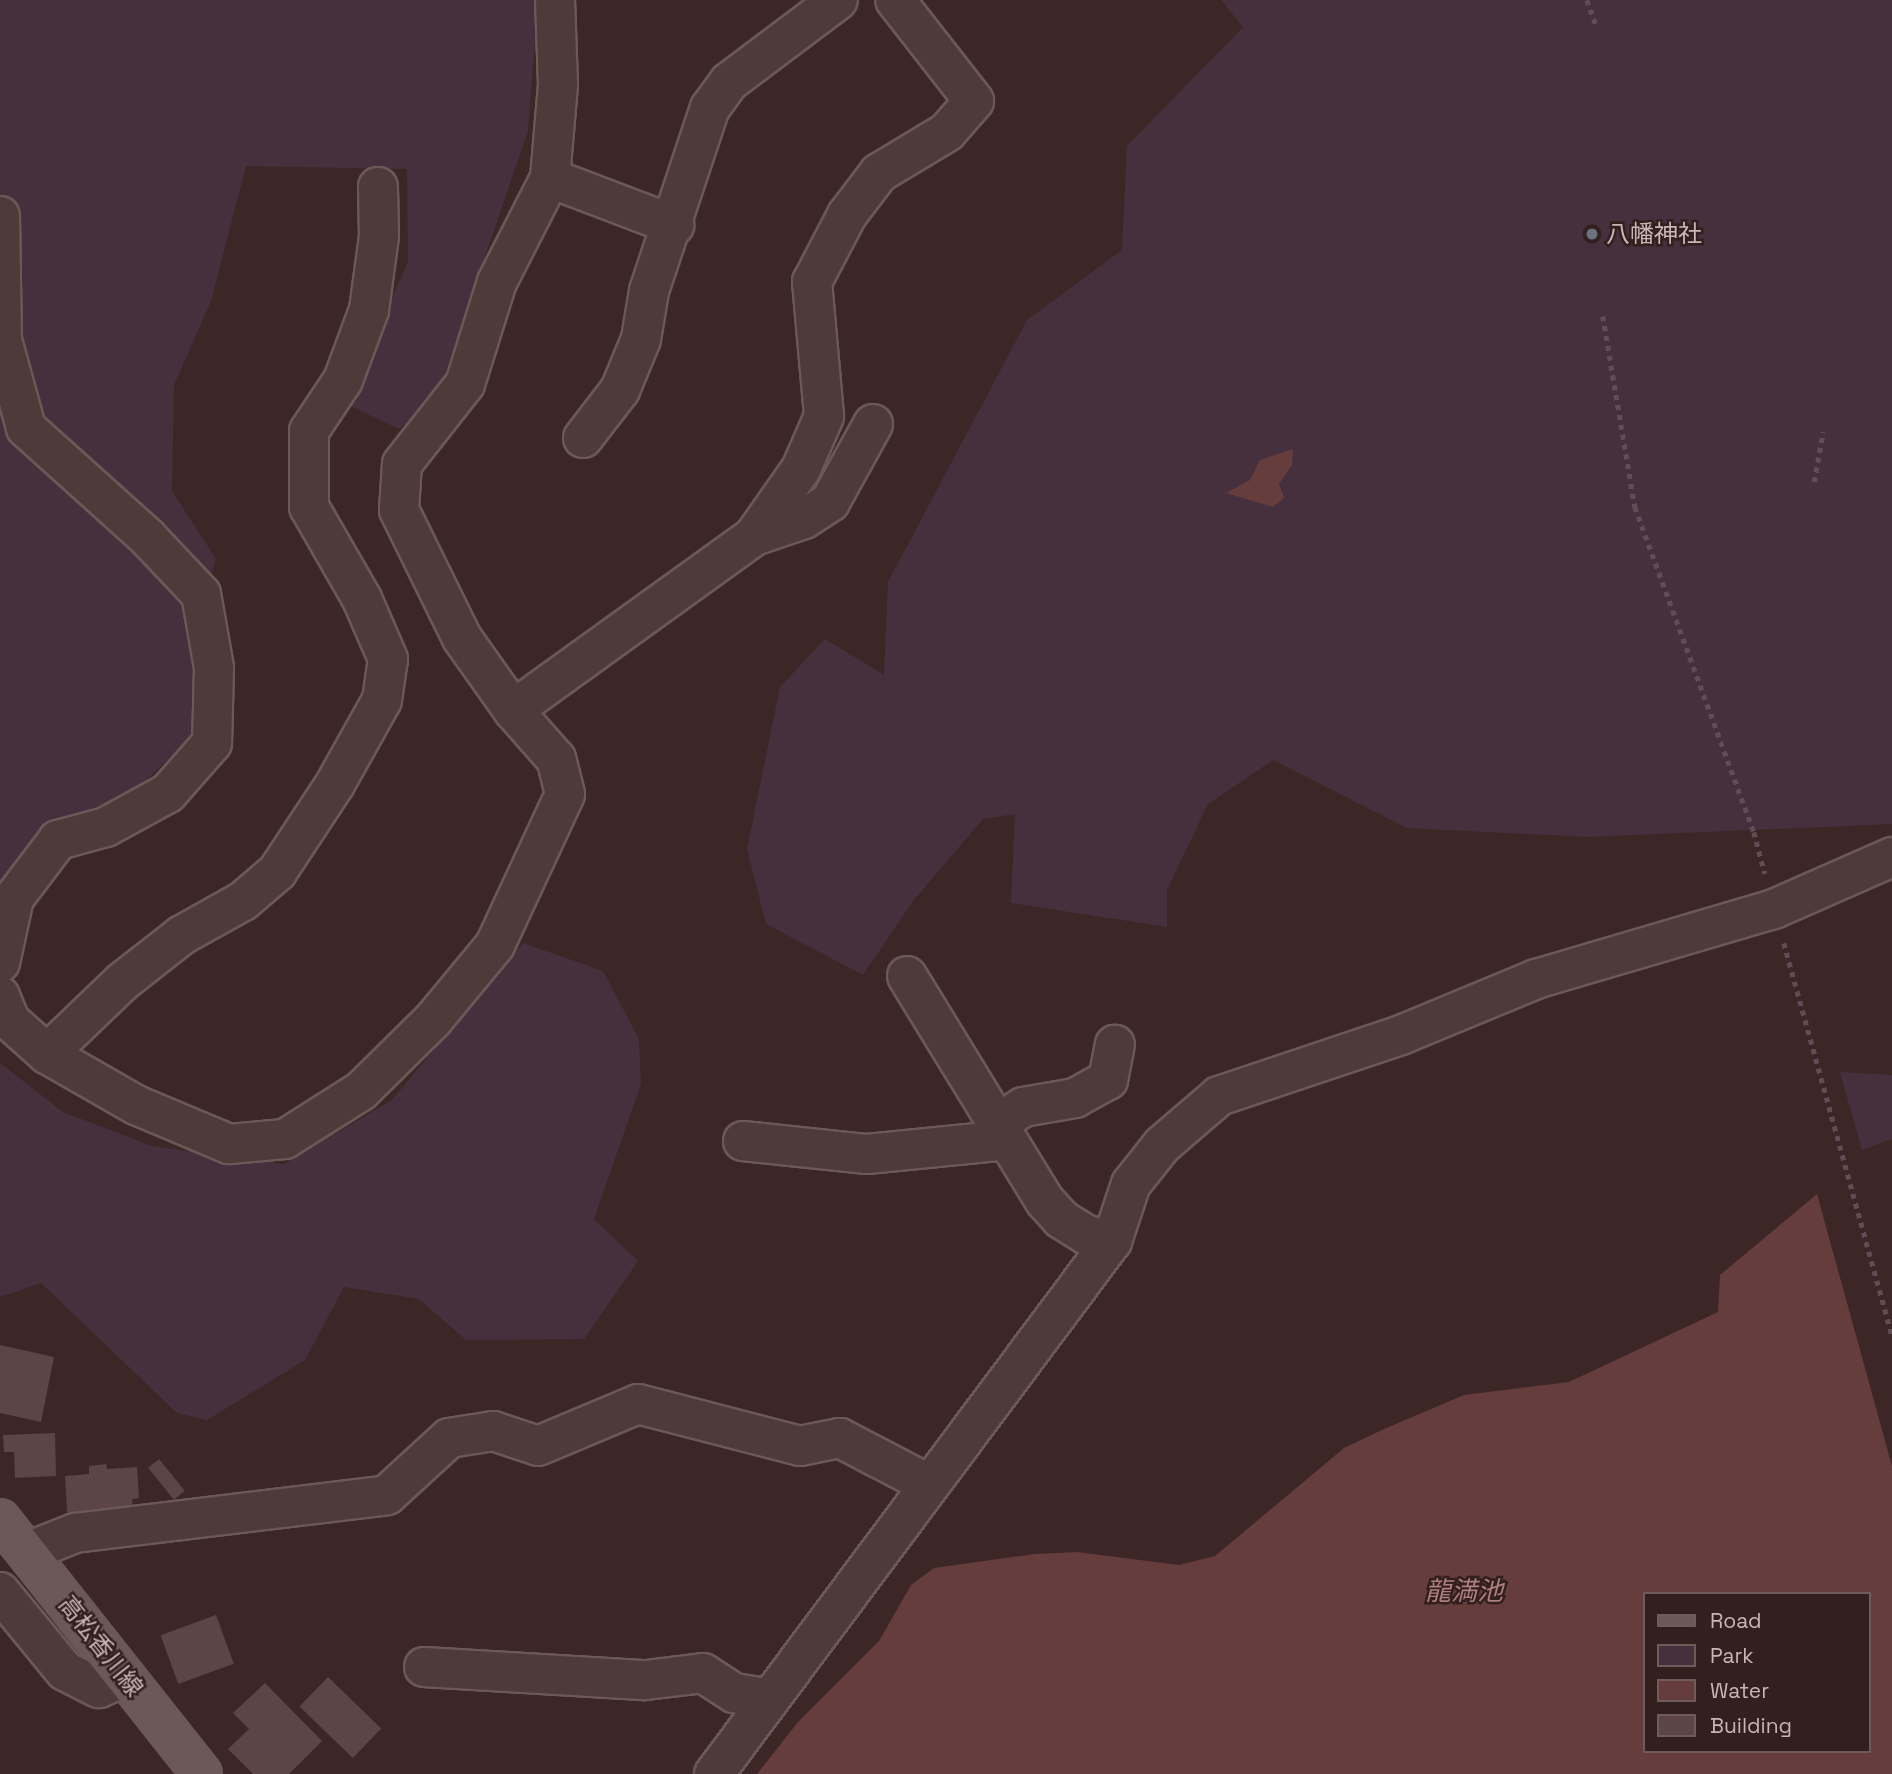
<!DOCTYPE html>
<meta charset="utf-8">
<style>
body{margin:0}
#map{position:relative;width:1892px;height:1774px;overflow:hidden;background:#3d2626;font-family:"Space Grotesk","Noto Sans JP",sans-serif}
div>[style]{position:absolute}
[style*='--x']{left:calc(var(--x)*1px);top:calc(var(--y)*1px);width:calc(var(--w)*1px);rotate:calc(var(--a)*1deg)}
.green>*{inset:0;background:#47303d}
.water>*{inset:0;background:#643d3c}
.building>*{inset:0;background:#5e4545;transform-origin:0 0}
.path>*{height:4.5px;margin-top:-2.25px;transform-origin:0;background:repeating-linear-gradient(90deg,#614d56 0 5px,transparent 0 10px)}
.roads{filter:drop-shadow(2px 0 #6b5857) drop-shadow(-2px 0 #6b5857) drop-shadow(0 2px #6b5857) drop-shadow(0 -2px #6b5857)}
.minor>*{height:38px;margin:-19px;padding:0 19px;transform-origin:19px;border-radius:19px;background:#4d3a39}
.major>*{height:38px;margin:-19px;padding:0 19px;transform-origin:19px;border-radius:19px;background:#6d5858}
.dots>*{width:19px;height:19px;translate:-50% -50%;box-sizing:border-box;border:4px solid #321f1e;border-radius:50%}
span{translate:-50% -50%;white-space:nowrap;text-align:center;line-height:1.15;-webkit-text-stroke:5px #321f1e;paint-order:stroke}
.poi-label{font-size:24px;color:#c8b6b5}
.left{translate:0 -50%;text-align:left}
.street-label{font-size:24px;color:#c8b6b5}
.water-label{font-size:26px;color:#ad7f7f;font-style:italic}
.legend{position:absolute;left:1643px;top:1592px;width:228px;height:161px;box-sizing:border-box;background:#321f1e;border:2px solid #6e5b5a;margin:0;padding:9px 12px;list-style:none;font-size:21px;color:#c8b6b5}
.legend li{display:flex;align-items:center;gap:14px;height:35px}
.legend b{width:35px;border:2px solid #6e5b5a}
</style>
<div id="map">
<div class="green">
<div style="clip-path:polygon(0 0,538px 0,528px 131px,437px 397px,399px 429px,344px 403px,408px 262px,407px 169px,246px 166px,211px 301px,174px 385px,172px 491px,216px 559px,195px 630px,191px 737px,133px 793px,46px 826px,0 888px)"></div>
<div style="clip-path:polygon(1221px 0,1892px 0,1892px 824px,1588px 837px,1407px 828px,1273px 760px,1208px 804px,1167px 890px,1167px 927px,1011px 903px,1015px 814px,983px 819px,913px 901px,863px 975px,766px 924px,747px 849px,780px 687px,825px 639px,884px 675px,888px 582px,1027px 320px,1122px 250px,1127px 146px,1243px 27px)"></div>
<div style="clip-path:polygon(523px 943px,603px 971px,639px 1039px,641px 1084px,594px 1219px,638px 1261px,584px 1339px,466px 1340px,419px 1299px,344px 1287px,305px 1360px,207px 1420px,177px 1413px,41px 1283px,0 1297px,0 1063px,63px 1112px,152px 1146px,284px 1164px,392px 1100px)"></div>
<div style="clip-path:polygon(1840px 1072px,1892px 1075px,1892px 1139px,1862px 1150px)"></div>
</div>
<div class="water">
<div style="clip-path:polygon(1293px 449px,1292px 465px,1279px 484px,1284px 498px,1273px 507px,1226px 493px,1250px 480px,1260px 460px)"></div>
<div style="clip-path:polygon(evenodd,1817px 1194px,1892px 1466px,1892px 1774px,757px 1774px,798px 1722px,879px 1641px,911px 1585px,934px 1568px,1035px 1554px,1077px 1552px,1179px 1565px,1215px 1556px,1344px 1448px,1384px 1429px,1464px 1395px,1569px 1382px,1718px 1312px,1720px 1275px,1817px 1194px,1645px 1594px,1869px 1594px,1869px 1751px,1645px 1751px,1645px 1594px)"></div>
</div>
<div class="building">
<div style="clip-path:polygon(0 1345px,54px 1357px,41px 1422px,0 1413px)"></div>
<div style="clip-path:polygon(55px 1433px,56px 1476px,15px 1478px,14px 1452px,4px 1452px,3px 1435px)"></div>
<div style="left:159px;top:1459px;width:41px;height:14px;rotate:51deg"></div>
<div style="clip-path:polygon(106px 1464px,107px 1469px,137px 1467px,139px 1498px,132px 1499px,133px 1514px,67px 1512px,65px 1476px,89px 1474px,89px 1466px)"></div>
<div style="left:216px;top:1615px;width:52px;height:59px;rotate:70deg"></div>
<div style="left:328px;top:1677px;width:74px;height:41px;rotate:44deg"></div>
<div style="clip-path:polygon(265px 1683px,322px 1741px,289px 1774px,253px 1774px,228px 1749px,249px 1729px,233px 1713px)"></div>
</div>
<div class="path">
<div style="--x:1587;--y:0;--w:30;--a:70"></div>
<div style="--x:1603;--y:316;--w:194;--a:80.5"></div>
<div style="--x:1635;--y:507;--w:346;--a:69.9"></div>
<div style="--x:1754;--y:832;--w:43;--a:75.3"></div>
<div style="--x:1814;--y:482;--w:51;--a:-79.8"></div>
<div style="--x:1784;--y:943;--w:406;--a:74.6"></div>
</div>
<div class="roads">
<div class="minor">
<div style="--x:550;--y:178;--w:133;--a:20.8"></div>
<div style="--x:0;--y:216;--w:124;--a:89.1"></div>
<div style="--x:2;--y:340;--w:91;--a:74.7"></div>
<div style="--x:26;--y:428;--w:164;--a:42"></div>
<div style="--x:148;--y:538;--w:77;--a:46.6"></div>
<div style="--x:201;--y:594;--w:75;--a:80"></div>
<div style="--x:214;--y:668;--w:75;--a:91.5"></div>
<div style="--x:212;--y:743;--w:67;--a:131.3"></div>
<div style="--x:168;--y:793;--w:71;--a:151.3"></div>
<div style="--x:106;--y:827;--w:50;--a:164.8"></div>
<div style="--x:58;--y:840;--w:73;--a:127.2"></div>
<div style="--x:14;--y:898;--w:66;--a:102.2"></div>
<div style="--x:583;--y:438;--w:61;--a:-52.4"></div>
<div style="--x:620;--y:390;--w:55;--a:-67.6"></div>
<div style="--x:641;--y:339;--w:49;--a:-80.5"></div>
<div style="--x:649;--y:291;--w:193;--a:-71.6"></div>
<div style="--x:710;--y:108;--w:32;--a:-54"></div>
<div style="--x:729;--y:82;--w:136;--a:-37"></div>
<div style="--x:754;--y:536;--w:53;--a:-18.8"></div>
<div style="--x:804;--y:519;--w:31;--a:-33"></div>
<div style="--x:830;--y:502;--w:89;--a:-61.1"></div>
<div style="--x:513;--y:710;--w:297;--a:-35.8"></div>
<div style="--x:754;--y:536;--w:82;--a:-55"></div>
<div style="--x:801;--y:469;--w:58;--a:-66.5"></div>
<div style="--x:824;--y:416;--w:135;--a:-95.1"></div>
<div style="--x:812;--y:282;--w:76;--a:-62.4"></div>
<div style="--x:847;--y:215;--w:53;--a:-52.7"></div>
<div style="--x:879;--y:173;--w:79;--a:-31.1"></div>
<div style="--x:947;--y:132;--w:41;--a:-48.9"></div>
<div style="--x:974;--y:101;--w:128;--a:-128"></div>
<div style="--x:907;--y:976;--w:264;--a:58.5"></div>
<div style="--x:1045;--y:1201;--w:24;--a:48"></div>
<div style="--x:1061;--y:1219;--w:31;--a:32"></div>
<div style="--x:1087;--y:1235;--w:26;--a:13"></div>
<div style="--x:0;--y:996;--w:27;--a:68"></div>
<div style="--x:10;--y:1021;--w:50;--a:41.7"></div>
<div style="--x:47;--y:1054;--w:103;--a:29.8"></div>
<div style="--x:136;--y:1105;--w:101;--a:22.8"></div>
<div style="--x:229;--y:1144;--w:56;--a:-5.1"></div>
<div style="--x:285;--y:1139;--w:90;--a:-32.3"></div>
<div style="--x:361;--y:1091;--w:101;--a:-44.6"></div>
<div style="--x:433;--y:1020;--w:97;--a:-50.4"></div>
<div style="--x:495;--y:945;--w:166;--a:-65.1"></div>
<div style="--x:565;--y:794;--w:36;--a:-104"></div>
<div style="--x:556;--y:759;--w:65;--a:-131.3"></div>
<div style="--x:513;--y:710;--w:88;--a:-125.3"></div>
<div style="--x:462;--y:638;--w:143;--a:-116.2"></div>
<div style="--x:399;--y:510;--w:46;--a:-86.3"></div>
<div style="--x:402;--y:464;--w:102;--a:-51.8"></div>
<div style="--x:465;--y:384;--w:107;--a:-72.6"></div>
<div style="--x:497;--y:282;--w:117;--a:-63"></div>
<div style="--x:550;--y:178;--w:93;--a:-85.1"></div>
<div style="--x:558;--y:85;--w:85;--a:-92"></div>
<div style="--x:47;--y:1054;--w:104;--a:-43.8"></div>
<div style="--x:122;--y:982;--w:76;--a:-38.1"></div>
<div style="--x:182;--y:935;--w:70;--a:-29.1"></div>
<div style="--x:243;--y:901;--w:45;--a:-40.5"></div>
<div style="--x:277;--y:872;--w:105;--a:-56.6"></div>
<div style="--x:335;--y:784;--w:96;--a:-60.8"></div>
<div style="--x:382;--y:700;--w:41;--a:-81.7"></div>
<div style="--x:388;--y:659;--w:65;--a:-113.4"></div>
<div style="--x:362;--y:599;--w:106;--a:-119.9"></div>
<div style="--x:309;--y:507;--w:76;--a:-90"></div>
<div style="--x:309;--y:431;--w:61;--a:-56.3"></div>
<div style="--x:343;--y:380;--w:75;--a:-69.6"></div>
<div style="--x:369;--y:310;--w:75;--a:-82.3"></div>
<div style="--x:379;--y:236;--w:49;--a:-91.2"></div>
<div style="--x:997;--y:1124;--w:31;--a:-33"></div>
<div style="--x:1023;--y:1107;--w:53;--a:-9.8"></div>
<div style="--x:1075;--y:1098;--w:38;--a:-29"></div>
<div style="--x:1108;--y:1080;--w:36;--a:-79"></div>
<div style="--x:743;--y:1141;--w:125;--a:6"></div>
<div style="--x:867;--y:1154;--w:141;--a:-5.7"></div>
<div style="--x:27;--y:1552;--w:52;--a:-21.6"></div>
<div style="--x:75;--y:1533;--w:314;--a:-6.9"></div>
<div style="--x:387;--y:1495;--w:84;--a:-42.6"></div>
<div style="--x:449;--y:1438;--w:45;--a:-9"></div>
<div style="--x:493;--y:1431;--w:47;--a:18.4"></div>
<div style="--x:538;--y:1446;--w:108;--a:-22.8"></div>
<div style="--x:638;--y:1404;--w:167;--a:14.5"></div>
<div style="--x:800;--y:1446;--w:41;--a:-11.3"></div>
<div style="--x:840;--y:1438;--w:99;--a:27.6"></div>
<div style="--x:0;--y:1592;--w:102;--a:50.6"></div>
<div style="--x:65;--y:1671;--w:38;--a:27"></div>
<div style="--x:99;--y:1688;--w:28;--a:-23"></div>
<div style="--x:424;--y:1667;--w:222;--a:3.4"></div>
<div style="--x:646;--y:1680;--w:57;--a:-7"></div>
<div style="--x:703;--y:1673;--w:37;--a:33"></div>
<div style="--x:734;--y:1693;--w:36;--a:9"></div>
<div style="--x:714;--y:1774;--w:665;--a:-53.25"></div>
<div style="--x:1112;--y:1241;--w:60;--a:-71.6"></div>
<div style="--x:1131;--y:1184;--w:50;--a:-51.5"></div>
<div style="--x:1162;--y:1145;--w:75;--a:-40.7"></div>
<div style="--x:1219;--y:1096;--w:192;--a:-18.5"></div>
<div style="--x:1401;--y:1035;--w:146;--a:-22.5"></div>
<div style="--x:1536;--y:979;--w:248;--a:-16.4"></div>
<div style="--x:1774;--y:909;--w:129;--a:-23.8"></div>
</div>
<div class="major">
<div style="--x:0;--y:1519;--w:325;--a:51.6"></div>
</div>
</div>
<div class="dots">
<div style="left:1592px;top:234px;background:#6b7280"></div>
</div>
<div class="poi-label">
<span class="left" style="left:1606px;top:234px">八幡神社</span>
</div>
<div class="street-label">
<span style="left:101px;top:1646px;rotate:52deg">高松香川線</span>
</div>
<div class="water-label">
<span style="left:1464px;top:1592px">龍満池</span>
</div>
<ul class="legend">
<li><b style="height:9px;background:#6d5858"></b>Road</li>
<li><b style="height:19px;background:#47303d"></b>Park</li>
<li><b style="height:19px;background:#643d3c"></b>Water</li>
<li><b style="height:19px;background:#5e4545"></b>Building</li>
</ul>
</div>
